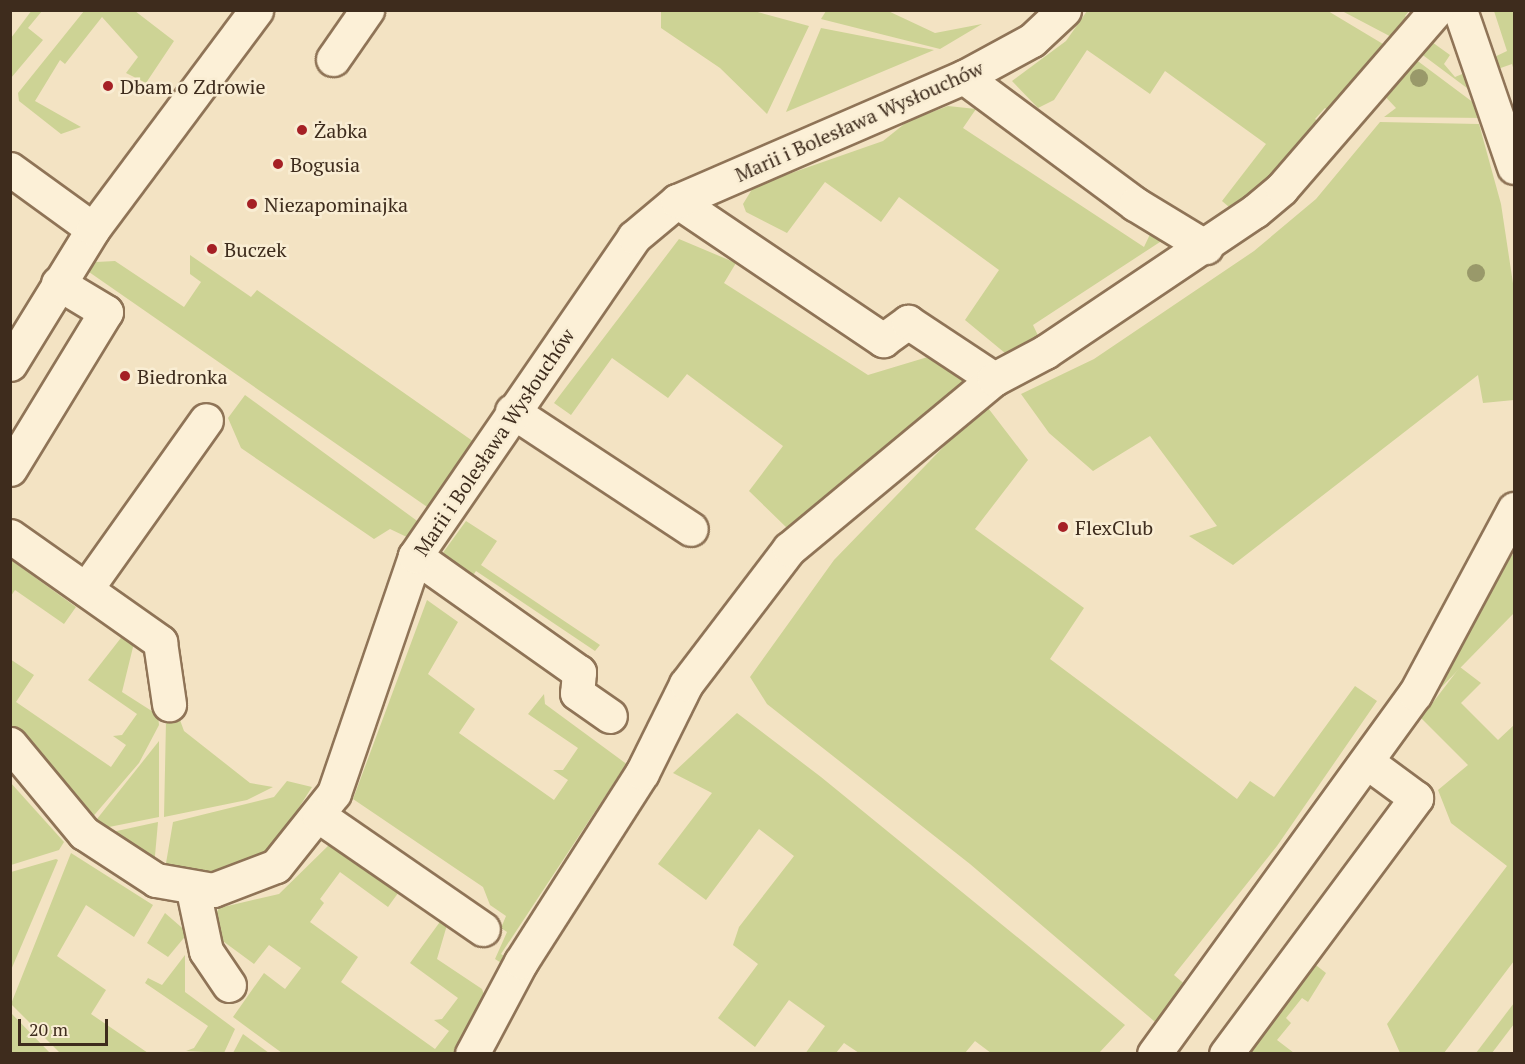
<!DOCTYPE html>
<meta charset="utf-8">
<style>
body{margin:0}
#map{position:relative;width:1525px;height:1064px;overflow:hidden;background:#f3e3c3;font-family:"PT Serif",serif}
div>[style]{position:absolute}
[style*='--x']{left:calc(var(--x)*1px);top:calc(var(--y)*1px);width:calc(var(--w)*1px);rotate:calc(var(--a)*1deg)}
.green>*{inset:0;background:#cdd395}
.roads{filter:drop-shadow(2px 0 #8f7457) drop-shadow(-2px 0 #8f7457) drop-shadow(0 2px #8f7457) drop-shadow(0 -2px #8f7457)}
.minor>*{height:33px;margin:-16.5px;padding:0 16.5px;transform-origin:16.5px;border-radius:16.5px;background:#fcf0d7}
.trees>*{width:18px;height:18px;margin:-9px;border-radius:50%;background:#99996a}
.dots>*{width:16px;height:16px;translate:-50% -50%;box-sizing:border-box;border:3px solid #f9edd3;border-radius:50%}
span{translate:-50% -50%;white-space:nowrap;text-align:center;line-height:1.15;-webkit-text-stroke:5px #f9edd3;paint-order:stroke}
.poi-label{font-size:20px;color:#3e2c1d}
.left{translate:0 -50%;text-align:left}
.street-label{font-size:20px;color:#3e2c1d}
.frame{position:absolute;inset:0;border:12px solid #3e2c1d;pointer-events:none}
.scale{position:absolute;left:18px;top:1019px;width:90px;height:27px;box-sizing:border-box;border:3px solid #3e2c1d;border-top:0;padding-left:8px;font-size:18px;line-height:21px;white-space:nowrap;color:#3e2c1d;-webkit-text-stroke:4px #f9edd3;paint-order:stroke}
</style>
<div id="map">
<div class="green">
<div style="clip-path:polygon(32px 10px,42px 11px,28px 28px,43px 40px,11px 78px,11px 38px)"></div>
<div style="clip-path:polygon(661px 10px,754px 11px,809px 26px,767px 114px,720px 68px,661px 28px)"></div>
<div style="clip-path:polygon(886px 10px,935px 33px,982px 24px,940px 49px,821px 19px,826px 11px)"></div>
<div style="clip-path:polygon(84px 11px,135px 11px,174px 41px,146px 83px,126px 73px,138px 57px,102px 17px,65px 64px,60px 60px,35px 101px,81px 127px,61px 134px,19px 101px,18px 93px)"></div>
<div style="clip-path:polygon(1087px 11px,1328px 11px,1393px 50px,1332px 113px,1325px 108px,1315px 119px,1322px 124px,1236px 213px,1222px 201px,1266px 144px,1165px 71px,1150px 94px,1087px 50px,1054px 100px,1038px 108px,1012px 81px,1066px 41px)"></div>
<div style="clip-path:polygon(1342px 11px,1409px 11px,1405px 16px,1413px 23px,1399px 41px)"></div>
<div style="clip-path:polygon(1494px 11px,1514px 11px,1514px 71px,1512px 64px,1492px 71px,1488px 60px,1507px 51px)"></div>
<div style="clip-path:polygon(821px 28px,934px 50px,786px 112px)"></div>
<div style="clip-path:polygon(1425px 37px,1450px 55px,1444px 64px,1455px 77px,1472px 70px,1483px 100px,1416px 50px)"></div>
<div style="clip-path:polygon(1411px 56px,1486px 112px,1488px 118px,1384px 117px,1396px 108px,1381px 92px)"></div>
<div style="clip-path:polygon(948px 106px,976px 109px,963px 128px,1144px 247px,1153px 228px,1179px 247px,1178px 254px,1163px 240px,1033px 325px,1041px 342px,1011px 358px,965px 320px,999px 270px,899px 197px,881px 222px,825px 182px,787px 233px,746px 212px,743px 204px,754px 186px,883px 141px,908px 121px)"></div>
<div style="clip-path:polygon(1380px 122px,1479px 124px,1501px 204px,1514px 290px,1514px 400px,1483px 403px,1478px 375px,1233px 565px,1189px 536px,1217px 526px,1150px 436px,1093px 471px,1049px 433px,1021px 394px,1094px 359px,1254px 251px,1316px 199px)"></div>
<div style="clip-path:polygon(679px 239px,736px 263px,724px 283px,868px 375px,931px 356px,967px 377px,942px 412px,788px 529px,749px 491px,783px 446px,687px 374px,668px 398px,612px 358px,571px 415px,554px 403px)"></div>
<div style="clip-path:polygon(190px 255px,251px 297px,257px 290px,477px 444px,433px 511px,89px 272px,96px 262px,115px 261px,184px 307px,201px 282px,190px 274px)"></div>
<div style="clip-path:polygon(245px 395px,420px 523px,411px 539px,390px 529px,374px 539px,241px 448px,228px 418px)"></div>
<div style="clip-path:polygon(985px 404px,1028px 460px,975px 529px,1084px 608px,1050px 659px,1237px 799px,1250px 781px,1274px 797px,1355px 686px,1377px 701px,1277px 846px,1174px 975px,1188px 987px,1161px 1027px,970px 864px,767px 704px,750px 677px,834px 560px)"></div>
<div style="clip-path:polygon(466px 521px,497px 541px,481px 565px,600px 645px,595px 651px,476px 571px,466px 586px,442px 554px)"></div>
<div style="clip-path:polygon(1514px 553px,1514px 613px,1421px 708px,1501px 569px)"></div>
<div style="clip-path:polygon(11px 560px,76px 607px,64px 624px,15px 590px,11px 596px)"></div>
<div style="clip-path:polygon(427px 600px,458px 622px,428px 674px,475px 709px,459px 733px,554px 800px,568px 780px,553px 770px,563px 770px,578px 748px,528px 714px,544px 694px,545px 704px,632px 768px,621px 772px,501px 954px,510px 960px,506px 966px,495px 959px,507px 932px,501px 928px,506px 916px,490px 905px,483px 887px,353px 799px)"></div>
<div style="clip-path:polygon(124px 634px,134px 643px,122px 692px,158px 715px,159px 725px,139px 763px,90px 820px,11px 727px,10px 659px,34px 675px,16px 702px,111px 767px,126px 745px,113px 736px,122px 735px,137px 714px,88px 680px)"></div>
<div style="clip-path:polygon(1460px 667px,1481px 683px,1461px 703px,1498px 740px,1514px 725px,1514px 961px,1444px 1053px,1400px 1053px,1387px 1024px,1507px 866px,1451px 823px,1438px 790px,1468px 765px,1421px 718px)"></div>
<div style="clip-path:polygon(737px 713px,821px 777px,1125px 1025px,1099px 1053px,991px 1053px,975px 1041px,965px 1053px,859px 1053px,844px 1043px,836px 1053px,805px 1054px,825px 1026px,789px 1000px,755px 1047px,718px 1018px,758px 964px,733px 945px,739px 927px,794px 856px,759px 829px,706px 900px,658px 864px,712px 793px,673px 773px)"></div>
<div style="clip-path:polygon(180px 720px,184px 731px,250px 783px,273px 787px,247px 800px,164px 817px,166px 721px)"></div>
<div style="clip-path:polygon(159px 741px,159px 817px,99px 829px,93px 824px)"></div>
<div style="clip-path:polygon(287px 781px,312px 787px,267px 858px,215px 874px,165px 869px,173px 822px,274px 797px)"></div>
<div style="clip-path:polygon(10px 782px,64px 842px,59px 850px,11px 865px)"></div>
<div style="clip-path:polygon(158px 822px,154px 867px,103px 834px)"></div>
<div style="clip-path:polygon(332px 842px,401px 889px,388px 907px,340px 872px,320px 899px,324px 903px,310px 922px,358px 957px,341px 982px,435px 1049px,449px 1031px,434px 1020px,442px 1019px,458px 998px,410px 963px,442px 919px,447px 925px,437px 959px,482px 989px,490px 1012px,467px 1053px,282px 1053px,233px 1017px,264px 973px,285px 989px,301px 968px,269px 945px,254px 964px,216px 936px,215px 916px,219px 908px,279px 894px)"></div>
<div style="clip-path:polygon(71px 853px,153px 905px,134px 937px,86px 905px,57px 956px,106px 990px,91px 1014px,148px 1053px,60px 1053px,11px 1004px)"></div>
<div style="clip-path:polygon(56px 859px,58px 860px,11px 970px,11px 872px)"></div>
<div style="clip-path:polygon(165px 913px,188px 933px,168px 957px,147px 943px)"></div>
<div style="clip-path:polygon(185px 955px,185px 992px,235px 1029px,224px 1053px,186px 1051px,194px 1048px,208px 1026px,145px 983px,148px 978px,162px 985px)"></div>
<div style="clip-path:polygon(1312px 962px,1326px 973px,1308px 1002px,1302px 998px,1286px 1018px,1291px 1023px,1277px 1040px,1294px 1053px,1251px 1053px,1249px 1048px)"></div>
<div style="clip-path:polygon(1514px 1003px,1514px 1024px,1492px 1053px,1476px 1053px)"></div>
<div style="clip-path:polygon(11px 1013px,50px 1053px,11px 1053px)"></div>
<div style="clip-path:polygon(243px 1034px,269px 1053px,233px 1053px)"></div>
</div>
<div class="roads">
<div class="minor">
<div style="--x:1460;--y:10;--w:166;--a:71"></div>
<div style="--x:333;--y:59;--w:60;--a:-55.2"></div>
<div style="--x:964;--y:77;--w:213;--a:36.6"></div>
<div style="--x:1135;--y:204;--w:83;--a:31.2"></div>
<div style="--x:10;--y:169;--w:102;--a:35.9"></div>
<div style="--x:677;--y:201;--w:249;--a:34"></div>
<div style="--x:883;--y:340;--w:31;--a:-36"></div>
<div style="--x:908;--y:322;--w:103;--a:33.5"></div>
<div style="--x:10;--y:364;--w:158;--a:-58.4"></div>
<div style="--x:93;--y:229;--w:273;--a:-53.3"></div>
<div style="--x:512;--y:411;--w:214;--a:33.4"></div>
<div style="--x:10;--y:469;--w:184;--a:-58.6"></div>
<div style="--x:106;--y:312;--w:56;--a:-148.9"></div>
<div style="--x:10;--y:536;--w:184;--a:35.2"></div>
<div style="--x:160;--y:642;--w:63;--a:81.7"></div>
<div style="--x:415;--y:556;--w:201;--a:35.3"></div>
<div style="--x:579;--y:672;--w:21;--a:95"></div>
<div style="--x:577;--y:693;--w:40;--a:34.9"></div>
<div style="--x:86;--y:589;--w:207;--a:-54.6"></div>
<div style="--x:10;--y:744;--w:116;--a:50.3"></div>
<div style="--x:84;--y:833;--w:86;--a:33.1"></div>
<div style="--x:156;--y:880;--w:58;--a:10"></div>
<div style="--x:213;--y:890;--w:67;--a:-20.9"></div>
<div style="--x:276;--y:866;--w:93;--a:-51.5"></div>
<div style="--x:334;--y:793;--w:250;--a:-71.1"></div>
<div style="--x:415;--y:556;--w:387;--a:-55.5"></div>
<div style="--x:634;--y:237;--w:56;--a:-39.9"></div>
<div style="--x:677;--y:201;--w:313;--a:-23.4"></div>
<div style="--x:964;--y:77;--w:77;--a:-28.6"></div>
<div style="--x:1032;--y:40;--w:44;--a:-43.2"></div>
<div style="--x:319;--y:816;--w:199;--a:34.6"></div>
<div style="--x:193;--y:890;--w:62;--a:78"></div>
<div style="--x:206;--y:951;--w:41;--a:55.9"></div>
<div style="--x:472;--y:1054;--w:104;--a:-62"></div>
<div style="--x:521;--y:962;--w:224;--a:-57.4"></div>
<div style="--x:642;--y:773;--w:99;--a:-63.7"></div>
<div style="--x:686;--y:684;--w:170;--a:-52.7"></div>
<div style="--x:789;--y:549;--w:266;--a:-39.7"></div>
<div style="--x:994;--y:379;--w:58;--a:-27.9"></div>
<div style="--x:1045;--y:352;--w:253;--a:-33.9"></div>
<div style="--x:1255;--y:211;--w:35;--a:-40"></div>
<div style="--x:1282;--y:188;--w:235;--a:-49.1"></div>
<div style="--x:1154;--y:1054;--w:445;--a:-54.1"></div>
<div style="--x:1415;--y:694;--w:210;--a:-61.8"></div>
<div style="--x:1226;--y:1054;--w:319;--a:-53.4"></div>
<div style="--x:1416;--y:798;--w:61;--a:-143.7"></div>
</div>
</div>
<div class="trees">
<div style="left:1419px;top:78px"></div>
<div style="left:1476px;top:273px"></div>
</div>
<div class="dots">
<div style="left:108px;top:86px;background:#a52025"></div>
<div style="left:302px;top:130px;background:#a52025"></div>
<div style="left:278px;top:164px;background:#a52025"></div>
<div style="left:252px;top:204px;background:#a52025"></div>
<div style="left:212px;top:249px;background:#a52025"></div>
<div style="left:125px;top:376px;background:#a52025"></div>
<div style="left:1063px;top:527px;background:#a52025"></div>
</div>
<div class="poi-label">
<span class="left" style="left:120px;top:86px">Dbam o Zdrowie</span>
<span class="left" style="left:314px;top:130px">Żabka</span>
<span class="left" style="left:290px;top:164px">Bogusia</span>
<span class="left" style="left:264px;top:204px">Niezapominajka</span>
<span class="left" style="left:224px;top:249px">Buczek</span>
<span class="left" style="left:137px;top:376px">Biedronka</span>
<span class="left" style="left:1075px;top:527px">FlexClub</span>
</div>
<div class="street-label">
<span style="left:859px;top:121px;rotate:-24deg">Marii i Bolesława Wysłouchów</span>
<span style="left:494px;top:442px;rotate:-56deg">Marii i Bolesława Wysłouchów</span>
</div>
<div class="frame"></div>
<div class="scale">20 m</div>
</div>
